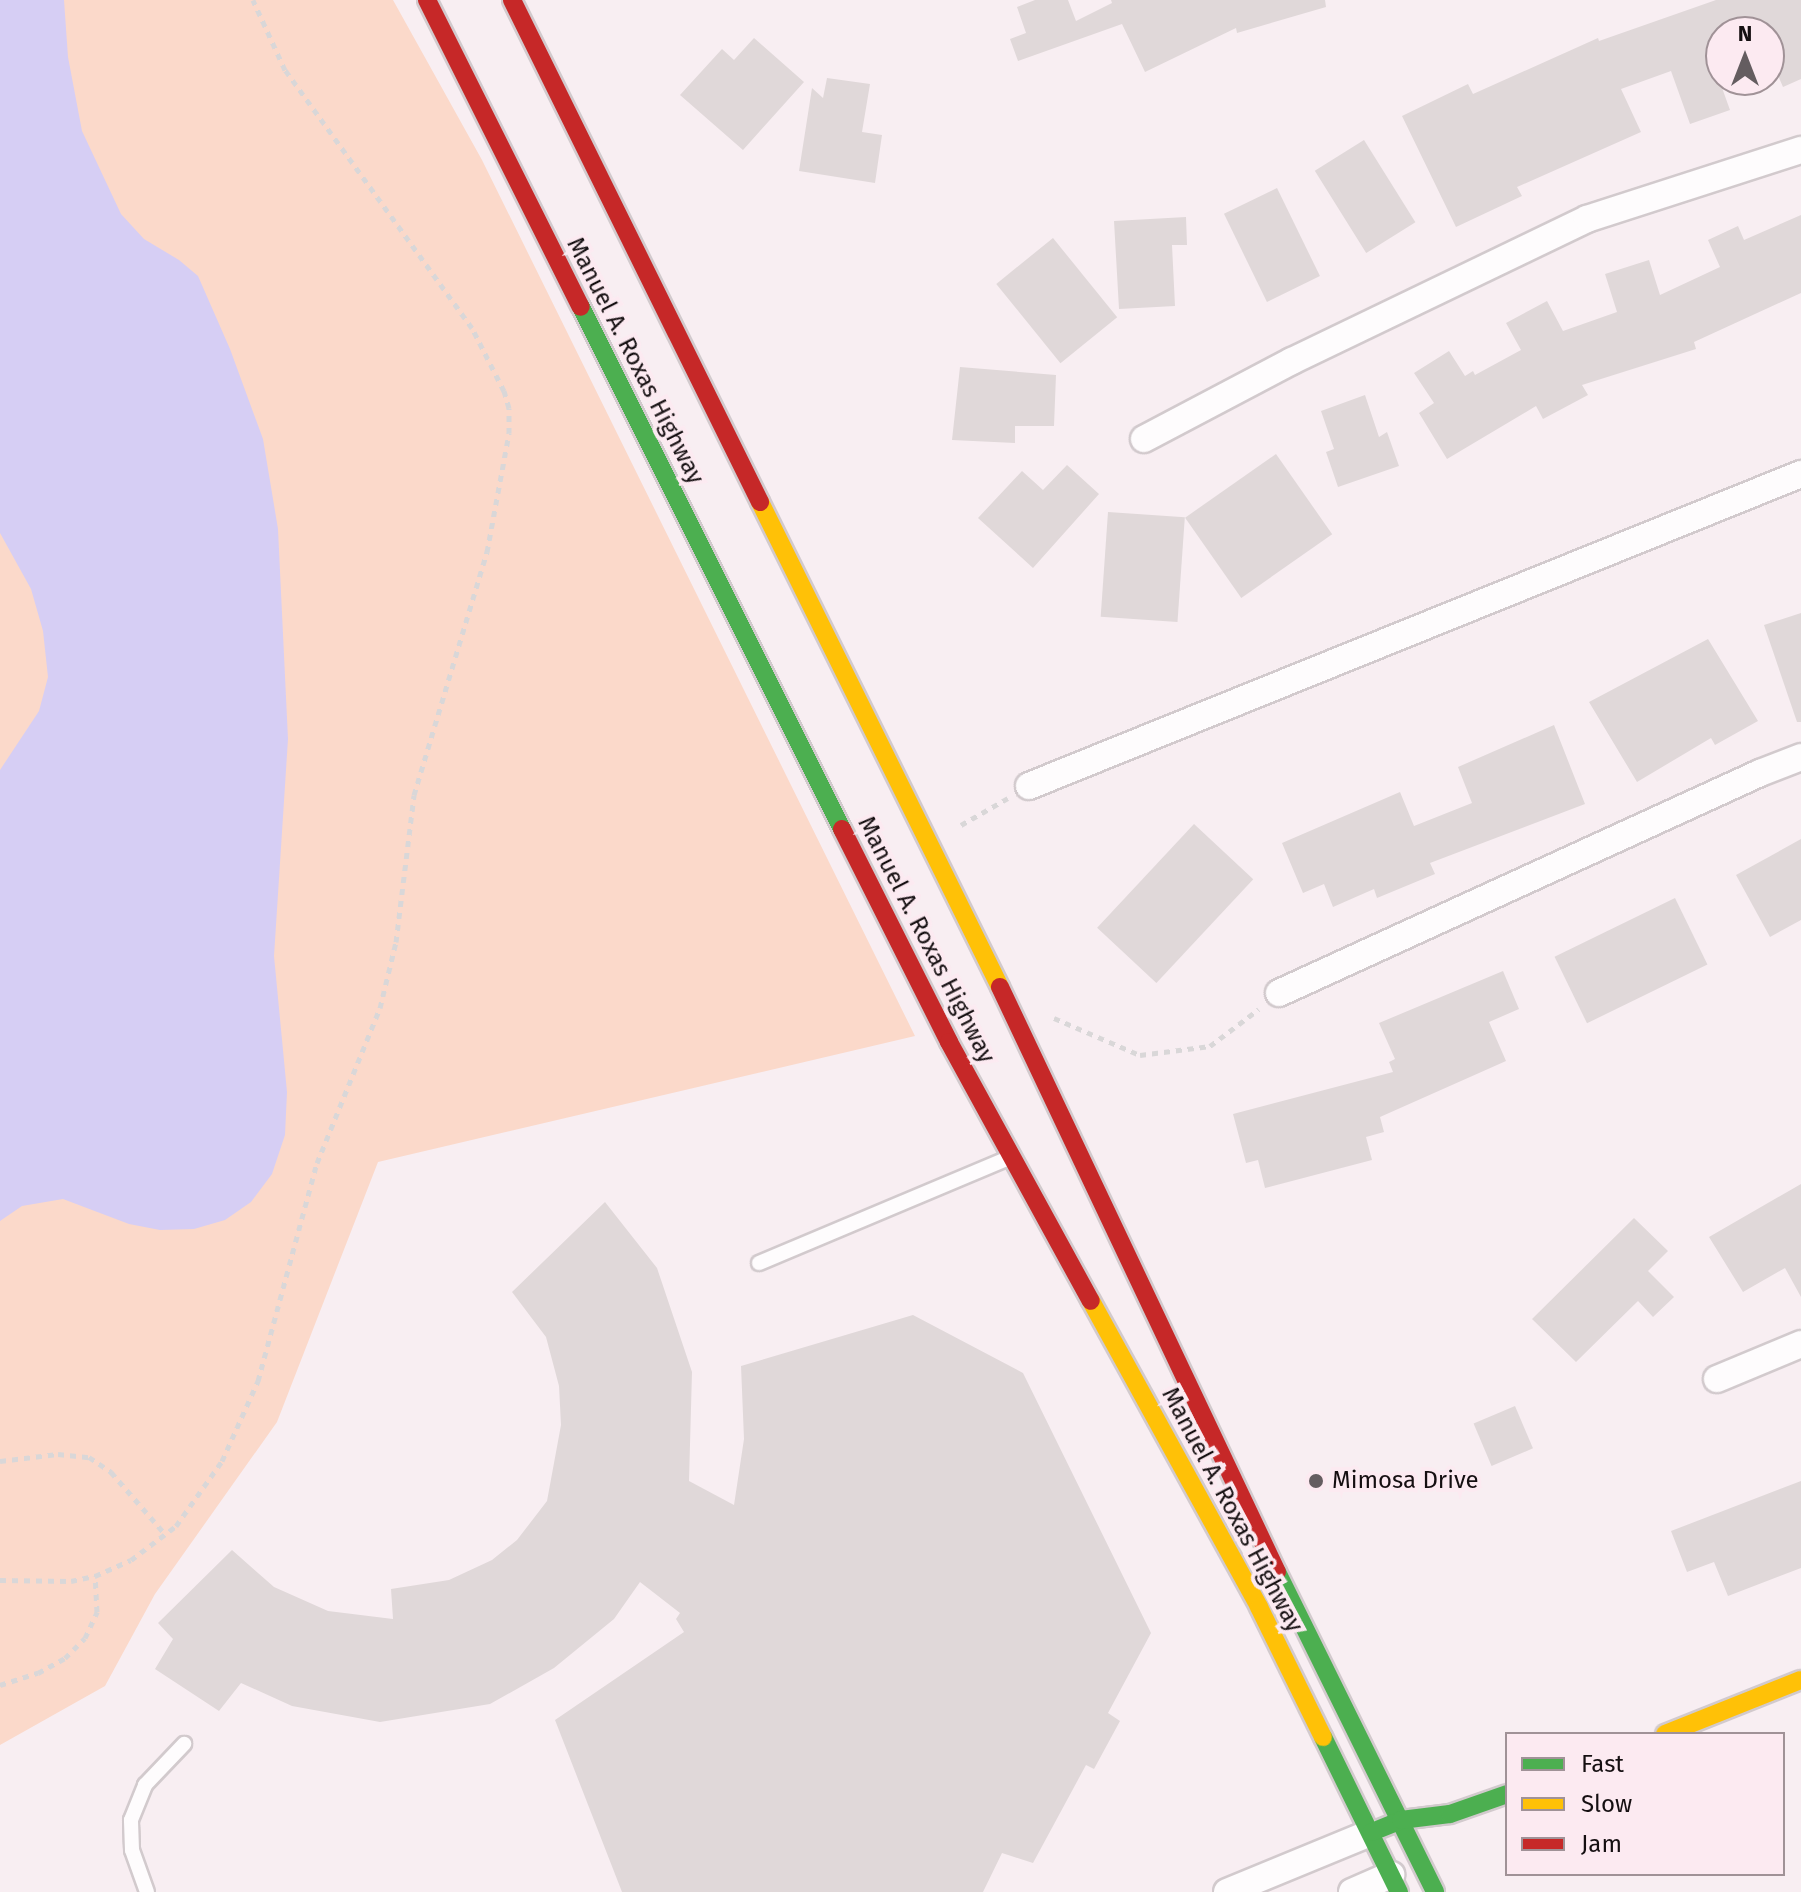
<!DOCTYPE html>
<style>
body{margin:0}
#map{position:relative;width:1801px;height:1892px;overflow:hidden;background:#f8eef2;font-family:"Fira Sans",sans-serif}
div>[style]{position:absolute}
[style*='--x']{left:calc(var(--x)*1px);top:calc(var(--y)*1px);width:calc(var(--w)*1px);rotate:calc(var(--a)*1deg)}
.green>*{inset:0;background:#fbd9ca}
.water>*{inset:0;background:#d6cef4}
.building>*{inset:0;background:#e0d8d9;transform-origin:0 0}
.path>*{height:5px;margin-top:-2.5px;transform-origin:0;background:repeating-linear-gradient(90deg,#d9d7d8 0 6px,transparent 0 12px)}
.roads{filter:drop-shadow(2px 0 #d2cacd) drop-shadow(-2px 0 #d2cacd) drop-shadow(0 2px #d2cacd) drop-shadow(0 -2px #d2cacd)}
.lane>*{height:14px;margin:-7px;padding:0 7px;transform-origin:7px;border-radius:7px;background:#fefcfd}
.street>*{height:26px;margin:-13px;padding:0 13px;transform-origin:13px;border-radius:13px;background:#fefcfd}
.fast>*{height:18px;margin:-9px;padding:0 9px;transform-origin:9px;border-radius:9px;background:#4caf50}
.slow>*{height:18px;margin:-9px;padding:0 9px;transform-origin:9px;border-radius:9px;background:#ffc107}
.jam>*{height:18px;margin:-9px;padding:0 9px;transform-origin:9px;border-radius:9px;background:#c62828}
.dots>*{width:22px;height:22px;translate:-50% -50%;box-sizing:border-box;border:4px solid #fceaf1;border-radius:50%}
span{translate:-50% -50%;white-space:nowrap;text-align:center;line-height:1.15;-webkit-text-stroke:8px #fceaf1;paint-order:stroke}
.street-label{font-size:24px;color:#150f11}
.poi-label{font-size:24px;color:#150f11}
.left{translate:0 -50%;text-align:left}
.legend{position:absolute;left:1505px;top:1732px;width:280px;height:144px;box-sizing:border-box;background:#fceaf1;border:2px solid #a09297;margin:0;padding:10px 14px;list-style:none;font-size:24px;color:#150f11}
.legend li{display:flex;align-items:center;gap:16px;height:40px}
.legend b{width:40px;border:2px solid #a09297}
.north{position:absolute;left:1705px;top:16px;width:80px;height:80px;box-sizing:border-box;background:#fceaf1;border:2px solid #a09297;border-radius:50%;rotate:0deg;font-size:22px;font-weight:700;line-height:32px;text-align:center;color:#150f11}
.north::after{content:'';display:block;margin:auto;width:28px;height:36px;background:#645d60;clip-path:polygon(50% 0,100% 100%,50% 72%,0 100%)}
</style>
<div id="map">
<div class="green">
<div style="clip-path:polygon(0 0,393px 0,482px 160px,915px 1036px,378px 1162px,277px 1422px,155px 1594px,105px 1686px,0 1745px)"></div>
</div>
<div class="water">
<div style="clip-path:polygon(0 0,64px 0,68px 57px,82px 131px,121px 214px,144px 239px,179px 260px,198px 276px,230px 349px,263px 439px,278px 529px,288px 739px,274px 956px,287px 1092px,285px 1135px,272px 1174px,251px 1202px,225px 1220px,194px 1229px,160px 1230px,129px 1224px,63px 1199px,22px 1206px,0 1221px,0 770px,39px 711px,48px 677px,43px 631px,31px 589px,0 533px)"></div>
</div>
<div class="building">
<div style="clip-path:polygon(1035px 0,1068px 0,1076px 21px,1112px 3px,1111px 0,1325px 0,1326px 7px,1237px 33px,1236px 28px,1145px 72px,1122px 24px,1018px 61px,1010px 39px,1026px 33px,1017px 7px)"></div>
<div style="clip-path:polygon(1716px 0,1801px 0,1801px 79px,1783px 87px,1769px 55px,1769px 32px,1721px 32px,1721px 85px,1730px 110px,1690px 124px,1671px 71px,1621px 89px,1641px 132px,1517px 187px,1522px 196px,1456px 227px,1402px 116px,1468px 84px,1473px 94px,1598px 38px,1599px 41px)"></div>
<div style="clip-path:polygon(754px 38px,804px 82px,743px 150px,680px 95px,722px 49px,734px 60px)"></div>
<div style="clip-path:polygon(827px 78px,870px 84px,862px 132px,882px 135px,875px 183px,799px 171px,812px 88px,823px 98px)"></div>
<div style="left:1364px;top:140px;width:97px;height:58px;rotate:58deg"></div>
<div style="left:1277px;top:188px;width:98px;height:59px;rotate:64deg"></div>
<div style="clip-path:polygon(1801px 215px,1801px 293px,1694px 342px,1696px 349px,1582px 385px,1588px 395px,1543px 419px,1536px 406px,1447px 459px,1419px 413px,1434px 403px,1414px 373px,1449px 351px,1465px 376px,1473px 371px,1475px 375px,1521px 350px,1506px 323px,1547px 301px,1563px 331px,1617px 312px,1605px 274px,1649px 260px,1660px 295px,1720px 267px,1708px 240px,1738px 226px,1744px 240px)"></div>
<div style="clip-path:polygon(1186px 217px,1187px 245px,1172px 245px,1175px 306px,1119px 309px,1114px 221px)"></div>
<div style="left:1053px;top:238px;width:102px;height:73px;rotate:51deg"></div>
<div style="clip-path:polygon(960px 367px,1056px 375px,1054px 426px,1015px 426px,1015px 443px,952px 440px)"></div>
<div style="clip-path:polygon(1365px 395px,1379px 437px,1387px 432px,1399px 466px,1338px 487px,1326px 452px,1334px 449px,1321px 411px)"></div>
<div style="left:1276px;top:454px;width:98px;height:111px;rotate:55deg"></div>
<div style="clip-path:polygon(1067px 465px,1099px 494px,1033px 568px,978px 518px,1022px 471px,1043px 490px)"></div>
<div style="left:1108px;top:512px;width:77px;height:105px;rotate:4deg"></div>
<div style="clip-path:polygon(1801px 613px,1801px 722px,1797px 722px,1764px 625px)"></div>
<div style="clip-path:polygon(1708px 639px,1758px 721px,1715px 745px,1711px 738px,1637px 782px,1589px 702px)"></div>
<div style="clip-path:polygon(1554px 725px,1585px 804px,1430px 863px,1435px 874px,1377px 898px,1374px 889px,1333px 907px,1324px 884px,1303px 893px,1282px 843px,1400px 792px,1414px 826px,1472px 803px,1458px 767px)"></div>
<div style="left:1194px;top:824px;width:81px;height:142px;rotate:43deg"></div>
<div style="clip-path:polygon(1801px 839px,1801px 920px,1770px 937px,1736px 875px)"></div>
<div style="left:1675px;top:898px;width:74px;height:134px;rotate:64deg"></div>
<div style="clip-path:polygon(1503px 971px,1519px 1009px,1489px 1022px,1506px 1061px,1380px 1117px,1384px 1132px,1366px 1137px,1372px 1160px,1265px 1188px,1258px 1160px,1246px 1163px,1233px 1114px,1393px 1072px,1389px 1062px,1395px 1059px,1379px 1023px)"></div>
<div style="clip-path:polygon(1801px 1184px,1801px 1297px,1785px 1268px,1743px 1292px,1709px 1237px)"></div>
<div style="clip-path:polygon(605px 1202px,657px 1268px,692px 1372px,689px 1481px,734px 1505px,744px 1439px,741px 1366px,913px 1315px,1023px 1373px,1151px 1633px,1108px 1713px,1120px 1721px,1094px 1769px,1086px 1765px,1033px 1863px,1002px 1853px,983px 1892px,622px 1892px,555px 1720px,684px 1632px,676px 1619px,680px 1613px,640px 1582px,614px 1619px,554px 1668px,490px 1704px,380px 1722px,292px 1706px,241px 1683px,219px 1711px,155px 1669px,173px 1639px,158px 1623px,232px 1550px,274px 1587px,328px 1611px,393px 1619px,391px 1589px,449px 1580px,492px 1560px,517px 1540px,547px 1501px,561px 1425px,559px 1386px,546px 1337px,512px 1292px)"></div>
<div style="clip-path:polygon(1634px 1218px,1668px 1251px,1648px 1271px,1674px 1297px,1653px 1317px,1638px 1301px,1576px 1362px,1532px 1319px)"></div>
<div style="left:1515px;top:1406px;width:46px;height:45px;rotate:67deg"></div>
<div style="clip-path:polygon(1801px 1481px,1801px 1568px,1728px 1596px,1714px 1562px,1687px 1572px,1671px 1531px)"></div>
</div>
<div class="path">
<div style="--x:961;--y:825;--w:54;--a:-29.9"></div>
<div style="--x:1054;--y:1018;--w:94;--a:23.3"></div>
<div style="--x:1140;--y:1055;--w:71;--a:-7.3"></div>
<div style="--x:1210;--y:1046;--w:61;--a:-37.1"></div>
<div style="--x:0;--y:1461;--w:58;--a:-6.9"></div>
<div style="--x:58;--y:1454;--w:31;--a:6"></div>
<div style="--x:89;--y:1457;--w:27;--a:34"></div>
<div style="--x:111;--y:1472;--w:82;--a:48.9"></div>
<div style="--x:0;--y:1580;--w:71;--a:0.8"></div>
<div style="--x:71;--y:1581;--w:25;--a:-12"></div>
<div style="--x:0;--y:1685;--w:40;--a:-18"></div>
<div style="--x:38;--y:1673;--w:31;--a:-29"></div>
<div style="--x:65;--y:1658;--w:28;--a:-45"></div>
<div style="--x:85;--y:1638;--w:29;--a:-65"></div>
<div style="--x:97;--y:1612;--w:36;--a:-93"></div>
<div style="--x:95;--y:1576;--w:39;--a:-24"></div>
<div style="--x:131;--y:1560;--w:56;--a:-37.1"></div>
<div style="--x:176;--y:1526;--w:80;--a:-54.7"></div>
<div style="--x:222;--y:1461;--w:88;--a:-65.8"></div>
<div style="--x:258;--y:1381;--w:226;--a:-74.9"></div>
<div style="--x:317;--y:1163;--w:167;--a:-67.9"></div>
<div style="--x:380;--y:1008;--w:68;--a:-76.4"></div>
<div style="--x:396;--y:942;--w:148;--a:-83"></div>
<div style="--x:414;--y:795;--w:254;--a:-73.3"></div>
<div style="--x:487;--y:552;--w:121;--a:-79.5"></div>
<div style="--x:509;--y:433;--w:25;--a:-90"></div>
<div style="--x:509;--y:408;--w:18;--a:-106"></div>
<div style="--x:504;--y:391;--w:71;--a:-116.9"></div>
<div style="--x:472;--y:328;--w:319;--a:-125.9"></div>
<div style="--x:285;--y:70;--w:77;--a:-114.6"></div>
</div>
<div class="roads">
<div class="lane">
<div style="--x:759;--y:1263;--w:271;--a:-22.8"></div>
<div style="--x:147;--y:1892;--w:45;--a:-109.7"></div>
<div style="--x:132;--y:1850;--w:30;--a:-92"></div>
<div style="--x:131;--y:1820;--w:38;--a:-68"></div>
<div style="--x:145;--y:1785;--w:57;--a:-46.4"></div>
</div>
<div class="street">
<div style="--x:1144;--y:439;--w:167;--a:-27.8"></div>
<div style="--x:1292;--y:361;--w:327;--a:-25.7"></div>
<div style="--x:1587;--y:219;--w:225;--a:-17.9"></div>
<div style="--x:1029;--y:786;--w:833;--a:-22.01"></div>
<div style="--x:1279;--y:993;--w:529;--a:-24.58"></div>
<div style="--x:1760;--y:773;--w:44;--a:-21.3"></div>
<div style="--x:1717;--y:1379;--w:91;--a:-22.6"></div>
<div style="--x:1227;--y:1892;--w:155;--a:-22.4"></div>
<div style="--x:1352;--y:1892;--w:43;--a:-23.6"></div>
</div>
<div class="fast">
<div style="--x:581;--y:307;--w:584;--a:63.43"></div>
<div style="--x:1277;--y:1572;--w:357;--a:63.7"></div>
<div style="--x:1323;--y:1737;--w:173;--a:63.9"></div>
<div style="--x:1372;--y:1832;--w:31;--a:-22"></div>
<div style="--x:1401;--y:1820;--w:49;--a:-7"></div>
<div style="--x:1450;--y:1814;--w:60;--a:-19.3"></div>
</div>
<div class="slow">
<div style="--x:760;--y:502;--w:541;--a:63.67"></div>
<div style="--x:1091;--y:1301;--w:349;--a:61.2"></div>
<div style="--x:1259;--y:1607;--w:145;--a:63.8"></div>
<div style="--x:1665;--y:1734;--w:146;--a:-21.7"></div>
</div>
<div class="jam">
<div style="--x:427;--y:0;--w:343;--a:63.4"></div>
<div style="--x:512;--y:0;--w:560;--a:63.71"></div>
<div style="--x:842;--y:829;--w:238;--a:63.3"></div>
<div style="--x:949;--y:1042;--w:295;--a:61.3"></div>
<div style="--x:1000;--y:987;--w:647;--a:64.66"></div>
</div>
</div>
<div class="dots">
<div style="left:1316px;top:1481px;background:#645d60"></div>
</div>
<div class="street-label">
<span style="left:635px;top:361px;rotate:63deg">Manuel A. Roxas Highway</span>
<span style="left:926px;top:940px;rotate:63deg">Manuel A. Roxas Highway</span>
<span style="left:1232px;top:1510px;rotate:62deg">Manuel A. Roxas Highway</span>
</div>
<div class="poi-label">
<span class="left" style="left:1332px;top:1481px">Mimosa Drive</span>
</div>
<ul class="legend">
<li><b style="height:10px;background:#4caf50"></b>Fast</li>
<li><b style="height:10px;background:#ffc107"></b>Slow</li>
<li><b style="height:10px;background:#c62828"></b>Jam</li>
</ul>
<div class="north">N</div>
</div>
